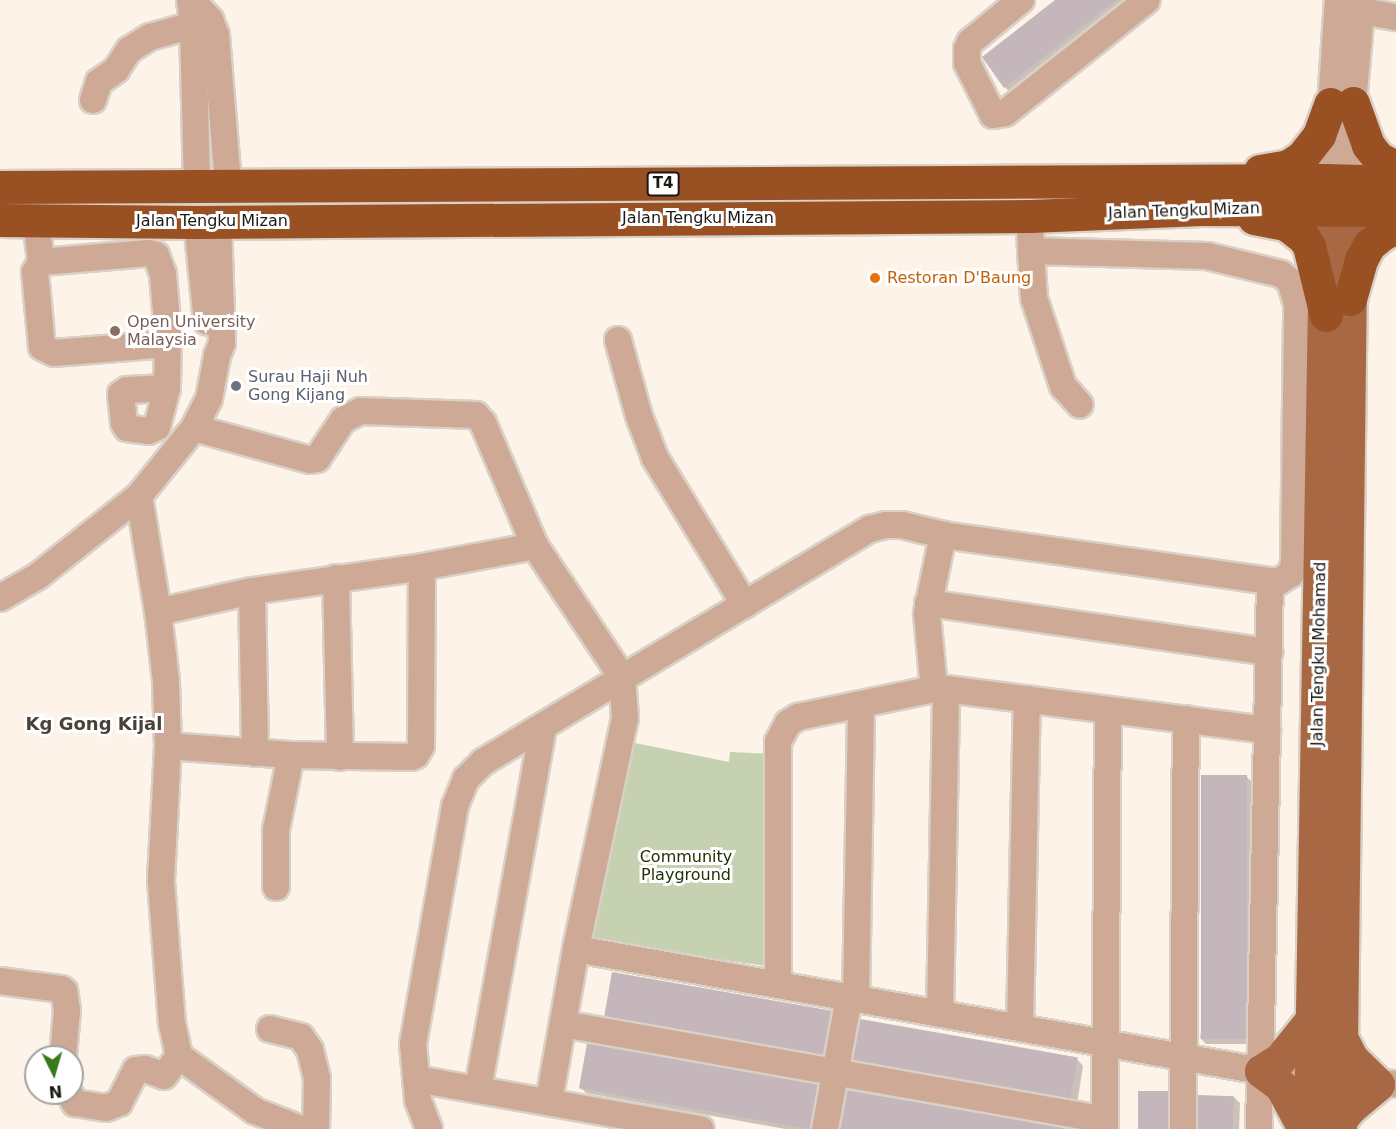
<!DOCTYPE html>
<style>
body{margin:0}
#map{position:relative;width:1396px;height:1129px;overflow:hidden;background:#fdf3e8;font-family:"DejaVu Sans",sans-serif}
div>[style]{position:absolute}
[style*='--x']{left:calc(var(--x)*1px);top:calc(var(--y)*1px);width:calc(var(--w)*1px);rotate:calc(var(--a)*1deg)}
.green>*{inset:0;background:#c5d1b0}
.shadow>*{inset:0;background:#0003}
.building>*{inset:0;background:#c5b6bb;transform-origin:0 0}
.roads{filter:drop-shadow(2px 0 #d9d0c6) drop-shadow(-2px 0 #d9d0c6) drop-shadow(0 2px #d9d0c6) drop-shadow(0 -2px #d9d0c6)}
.minor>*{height:26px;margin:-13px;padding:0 13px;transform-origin:13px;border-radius:13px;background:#cea996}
.major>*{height:33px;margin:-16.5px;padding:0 16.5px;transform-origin:16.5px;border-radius:16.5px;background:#a86844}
.highway>*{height:33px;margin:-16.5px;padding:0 16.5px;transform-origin:16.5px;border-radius:16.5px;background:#995022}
.dots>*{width:16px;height:16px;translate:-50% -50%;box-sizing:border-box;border:3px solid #fff;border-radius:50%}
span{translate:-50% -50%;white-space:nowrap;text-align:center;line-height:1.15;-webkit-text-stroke:6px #fff;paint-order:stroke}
.shield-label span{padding:2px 4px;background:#fff;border:2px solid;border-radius:4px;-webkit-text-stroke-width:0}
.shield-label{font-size:15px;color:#1c1915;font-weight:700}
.street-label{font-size:16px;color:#1c1915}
.food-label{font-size:16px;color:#c56008}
.left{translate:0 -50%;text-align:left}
.education-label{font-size:16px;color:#785e54}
.worship-label{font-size:16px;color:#5b616d}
.park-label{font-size:16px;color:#243004}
.neighbourhood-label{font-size:18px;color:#4a4239;font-weight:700}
.north{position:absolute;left:24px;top:1045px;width:60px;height:60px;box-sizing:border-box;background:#fff;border:2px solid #a4a3a1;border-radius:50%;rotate:175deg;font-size:16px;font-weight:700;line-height:24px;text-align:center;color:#1c1915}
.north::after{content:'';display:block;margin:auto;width:21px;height:27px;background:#377a1a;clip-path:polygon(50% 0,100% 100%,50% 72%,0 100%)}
</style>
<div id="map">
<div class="green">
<div style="clip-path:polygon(625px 741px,729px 762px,730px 752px,772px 754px,766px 966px,581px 939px)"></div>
</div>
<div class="shadow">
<div style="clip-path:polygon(1057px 0,1128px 0,1010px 93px,1005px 87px)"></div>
<div style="clip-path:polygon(1246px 776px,1252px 782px,1251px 1044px,1206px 1044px,1200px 1038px)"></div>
<div style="clip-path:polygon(830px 1013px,836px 1019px,829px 1060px,611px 1021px,605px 1015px)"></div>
<div style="clip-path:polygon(854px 1060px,1078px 1060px,1083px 1066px,1077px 1104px,860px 1065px)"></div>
<div style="clip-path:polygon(817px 1086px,823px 1092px,817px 1129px,785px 1129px,586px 1093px,581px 1088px)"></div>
<div style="clip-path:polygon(1168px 1093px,1173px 1098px,1174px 1129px,1139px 1129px)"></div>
<div style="clip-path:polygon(1234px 1097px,1240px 1103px,1239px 1129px,1198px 1129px)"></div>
</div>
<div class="building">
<div style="clip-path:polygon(1055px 0,1116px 0,1004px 88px,982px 57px)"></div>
<div style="left:1201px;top:775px;width:46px;height:264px"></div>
<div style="left:612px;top:972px;width:223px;height:45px;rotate:10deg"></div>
<div style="left:860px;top:1019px;width:221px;height:42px;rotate:10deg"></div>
<div style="left:587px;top:1043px;width:235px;height:46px;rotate:10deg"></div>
<div style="clip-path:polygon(847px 1090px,1066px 1128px,1066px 1129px,840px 1129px)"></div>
<div style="left:1138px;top:1091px;width:30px;height:38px"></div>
<div style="left:1198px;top:1095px;width:36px;height:34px;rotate:2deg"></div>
</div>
<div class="roads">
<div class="minor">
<div style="--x:190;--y:0;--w:23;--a:83"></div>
<div style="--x:193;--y:23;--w:163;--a:88.6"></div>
<div style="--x:191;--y:0;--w:28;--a:46"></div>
<div style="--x:210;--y:20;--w:16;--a:68"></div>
<div style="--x:216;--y:35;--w:150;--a:85.4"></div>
<div style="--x:1021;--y:0;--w:66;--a:140.5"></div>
<div style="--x:970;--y:42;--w:8;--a:113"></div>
<div style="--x:967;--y:49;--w:14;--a:90"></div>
<div style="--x:967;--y:63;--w:58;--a:63.4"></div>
<div style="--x:993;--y:115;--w:12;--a:-9"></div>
<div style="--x:1005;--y:113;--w:181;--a:-38.5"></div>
<div style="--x:1361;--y:11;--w:36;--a:10"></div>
<div style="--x:93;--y:100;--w:19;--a:-72"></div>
<div style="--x:99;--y:82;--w:21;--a:-35"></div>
<div style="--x:116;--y:70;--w:24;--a:-57"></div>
<div style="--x:129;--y:50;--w:25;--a:-32"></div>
<div style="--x:150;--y:37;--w:59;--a:-15.7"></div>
<div style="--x:1326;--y:180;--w:180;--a:-86.2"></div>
<div style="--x:1351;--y:181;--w:78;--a:-88.5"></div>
<div style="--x:1353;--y:103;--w:103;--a:-85"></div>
<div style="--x:36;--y:220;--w:42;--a:83.2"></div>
<div style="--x:41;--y:262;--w:12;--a:121"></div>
<div style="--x:35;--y:272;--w:75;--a:84.7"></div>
<div style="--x:42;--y:347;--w:13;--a:27"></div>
<div style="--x:54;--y:353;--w:114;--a:-4.5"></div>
<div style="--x:197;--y:222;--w:100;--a:84.3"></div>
<div style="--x:1031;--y:251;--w:47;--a:86.3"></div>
<div style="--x:1034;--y:298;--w:93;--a:71.8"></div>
<div style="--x:1063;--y:386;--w:25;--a:48"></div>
<div style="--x:41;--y:262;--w:108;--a:-4.8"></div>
<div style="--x:149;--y:253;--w:7;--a:16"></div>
<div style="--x:156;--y:255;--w:20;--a:70"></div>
<div style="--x:163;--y:274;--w:61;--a:85.3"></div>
<div style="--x:168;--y:335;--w:53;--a:91.1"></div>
<div style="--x:167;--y:388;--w:40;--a:104.4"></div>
<div style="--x:157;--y:427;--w:10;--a:156"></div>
<div style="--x:148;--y:431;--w:21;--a:-172"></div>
<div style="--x:127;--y:428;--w:6;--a:-121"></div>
<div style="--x:124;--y:423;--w:29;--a:-96"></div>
<div style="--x:121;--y:394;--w:7;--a:-34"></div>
<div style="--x:127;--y:390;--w:40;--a:-2.9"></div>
<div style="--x:618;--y:340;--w:79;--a:74.6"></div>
<div style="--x:639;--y:416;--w:45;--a:69.1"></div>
<div style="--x:655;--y:458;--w:172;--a:58.5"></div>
<div style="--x:194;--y:428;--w:120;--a:15.4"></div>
<div style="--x:310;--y:460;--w:7;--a:-8"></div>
<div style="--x:317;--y:459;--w:47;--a:-56.3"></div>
<div style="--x:343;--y:420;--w:20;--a:-27"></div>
<div style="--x:361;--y:411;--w:115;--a:2"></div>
<div style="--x:476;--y:415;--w:11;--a:49"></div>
<div style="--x:483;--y:423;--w:134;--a:67.1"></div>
<div style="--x:535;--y:546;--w:157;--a:56.4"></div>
<div style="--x:622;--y:677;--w:41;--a:85.8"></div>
<div style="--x:625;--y:718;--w:236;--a:102"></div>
<div style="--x:576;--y:949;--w:154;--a:100.1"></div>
<div style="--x:336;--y:578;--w:179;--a:88.7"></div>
<div style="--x:252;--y:591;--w:162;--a:88.9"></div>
<div style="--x:0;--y:598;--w:44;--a:-30.1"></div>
<div style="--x:38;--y:576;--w:129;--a:-38.4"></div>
<div style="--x:139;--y:496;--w:87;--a:-51"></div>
<div style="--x:194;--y:428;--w:33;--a:-63"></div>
<div style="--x:209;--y:399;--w:44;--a:-79.5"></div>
<div style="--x:217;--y:356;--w:14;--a:-69"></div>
<div style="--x:222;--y:343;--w:122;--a:-91.9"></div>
<div style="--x:928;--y:603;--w:345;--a:8.2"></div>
<div style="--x:158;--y:612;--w:96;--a:-12.6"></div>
<div style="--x:252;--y:591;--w:172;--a:-8"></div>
<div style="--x:422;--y:567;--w:115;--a:-10.5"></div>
<div style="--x:934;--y:689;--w:76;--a:-95.3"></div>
<div style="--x:927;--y:613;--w:80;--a:-78.4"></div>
<div style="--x:168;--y:746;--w:123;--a:4.2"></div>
<div style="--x:291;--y:755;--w:120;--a:1"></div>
<div style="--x:411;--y:757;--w:5;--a:-22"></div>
<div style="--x:416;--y:755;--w:10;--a:-61"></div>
<div style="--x:421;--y:746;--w:179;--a:-89.7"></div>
<div style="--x:276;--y:887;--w:57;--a:-90"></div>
<div style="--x:276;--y:830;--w:76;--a:-78.7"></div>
<div style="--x:576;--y:949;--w:696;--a:10.1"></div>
<div style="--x:1261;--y:1071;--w:81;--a:7.8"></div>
<div style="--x:1341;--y:1082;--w:55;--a:2.1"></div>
<div style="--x:0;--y:981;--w:62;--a:7.5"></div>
<div style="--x:61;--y:989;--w:4;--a:34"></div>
<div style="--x:64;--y:991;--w:19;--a:81"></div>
<div style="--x:67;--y:1010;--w:47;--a:94.9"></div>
<div style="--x:778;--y:984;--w:242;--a:-90"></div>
<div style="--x:778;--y:742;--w:21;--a:-62"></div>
<div style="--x:788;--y:723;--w:12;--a:-31"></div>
<div style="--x:798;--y:717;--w:139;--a:-11.6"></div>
<div style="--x:934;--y:689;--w:12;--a:0"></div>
<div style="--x:946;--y:689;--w:324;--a:7.3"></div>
<div style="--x:856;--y:999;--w:294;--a:-89"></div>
<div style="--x:940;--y:1013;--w:324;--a:-88.9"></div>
<div style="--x:563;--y:1024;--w:550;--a:10.04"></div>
<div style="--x:1020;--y:1027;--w:328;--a:-88.8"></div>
<div style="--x:270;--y:1029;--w:32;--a:14"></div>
<div style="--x:301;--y:1037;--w:16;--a:55"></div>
<div style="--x:310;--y:1050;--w:29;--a:76"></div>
<div style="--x:317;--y:1078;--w:51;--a:91.1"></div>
<div style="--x:179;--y:1056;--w:94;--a:35.9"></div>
<div style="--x:255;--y:1111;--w:49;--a:21.4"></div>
<div style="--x:416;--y:1079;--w:289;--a:10"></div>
<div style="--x:478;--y:1089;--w:367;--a:-79.8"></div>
<div style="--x:69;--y:1093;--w:12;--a:59"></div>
<div style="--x:75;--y:1103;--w:31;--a:9"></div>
<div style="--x:106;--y:1108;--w:14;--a:-21"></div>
<div style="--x:119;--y:1103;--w:37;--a:-63"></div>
<div style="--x:136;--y:1070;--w:9;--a:-6"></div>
<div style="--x:145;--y:1069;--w:20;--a:20"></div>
<div style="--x:164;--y:1076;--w:25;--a:-53"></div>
<div style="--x:179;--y:1056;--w:33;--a:-102"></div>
<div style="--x:172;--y:1024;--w:144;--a:-94.4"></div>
<div style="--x:161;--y:880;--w:134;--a:-87"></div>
<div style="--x:168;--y:746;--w:65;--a:-91.8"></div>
<div style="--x:166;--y:681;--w:69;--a:-96.6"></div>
<div style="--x:158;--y:612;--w:118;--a:-99.3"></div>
<div style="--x:429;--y:1129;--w:31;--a:-111"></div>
<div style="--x:418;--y:1100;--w:56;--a:-95.1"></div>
<div style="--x:413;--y:1044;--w:242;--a:-80"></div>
<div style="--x:455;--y:806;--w:29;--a:-68"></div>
<div style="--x:466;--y:779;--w:24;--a:-45"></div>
<div style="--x:483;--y:762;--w:452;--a:-31.1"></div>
<div style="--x:870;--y:529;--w:16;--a:-14"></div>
<div style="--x:886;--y:525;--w:16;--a:0"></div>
<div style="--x:902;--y:525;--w:42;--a:13.7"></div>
<div style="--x:943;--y:535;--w:338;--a:8"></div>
<div style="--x:1278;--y:582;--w:15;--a:-32"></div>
<div style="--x:1291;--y:574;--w:11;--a:-75"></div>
<div style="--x:1294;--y:563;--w:259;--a:-89.3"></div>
<div style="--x:1297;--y:304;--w:24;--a:-107"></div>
<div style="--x:1290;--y:281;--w:11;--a:-142"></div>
<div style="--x:1281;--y:274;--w:76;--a:-166.3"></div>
<div style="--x:1207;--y:256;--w:176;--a:-178.4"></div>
<div style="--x:1031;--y:251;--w:35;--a:-92"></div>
<div style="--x:825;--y:1129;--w:134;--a:-79.7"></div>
<div style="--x:1105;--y:1129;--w:419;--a:-89.6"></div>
<div style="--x:1183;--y:1129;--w:410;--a:-89.6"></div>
<div style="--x:1259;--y:1129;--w:548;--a:-88.85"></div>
</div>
<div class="major">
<div style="--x:1340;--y:1120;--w:17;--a:-50"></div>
<div style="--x:1351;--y:1107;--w:35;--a:-40"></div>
<div style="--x:1378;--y:1084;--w:36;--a:-136"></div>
<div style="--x:1352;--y:1059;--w:22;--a:-117"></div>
<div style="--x:1304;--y:1129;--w:49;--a:-118.1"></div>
<div style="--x:1281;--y:1086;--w:25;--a:-143"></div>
<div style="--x:1261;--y:1071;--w:22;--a:-32"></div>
<div style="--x:1280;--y:1059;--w:51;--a:-51.3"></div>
<div style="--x:1310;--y:1129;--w:949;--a:-89.03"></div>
<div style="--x:1340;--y:1129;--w:946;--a:-89.33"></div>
</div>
<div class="highway">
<div style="--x:1353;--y:103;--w:45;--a:70.3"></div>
<div style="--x:1368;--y:145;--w:16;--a:52"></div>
<div style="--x:1378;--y:158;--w:20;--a:27"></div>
<div style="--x:1260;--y:171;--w:28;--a:-10"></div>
<div style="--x:1288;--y:166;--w:17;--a:-33"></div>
<div style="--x:1302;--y:157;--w:28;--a:-52"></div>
<div style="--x:1319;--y:135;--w:33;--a:-70"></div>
<div style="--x:0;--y:187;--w:1326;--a:-0.3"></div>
<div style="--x:1326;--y:180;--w:70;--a:1.6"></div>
<div style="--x:1254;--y:218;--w:33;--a:11"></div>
<div style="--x:1286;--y:224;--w:23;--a:38"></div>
<div style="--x:1304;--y:238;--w:9;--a:58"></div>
<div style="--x:1309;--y:246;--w:71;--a:76.2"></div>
<div style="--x:0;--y:220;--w:197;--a:0.6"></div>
<div style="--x:197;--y:222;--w:833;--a:-0.41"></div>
<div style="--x:1030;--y:216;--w:171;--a:-2.3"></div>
<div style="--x:1201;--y:209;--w:195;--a:0.3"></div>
<div style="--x:1350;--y:299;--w:41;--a:-74.2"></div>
<div style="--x:1361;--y:260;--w:17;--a:-62"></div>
<div style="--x:1369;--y:245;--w:19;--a:-39"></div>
<div style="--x:1384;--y:233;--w:13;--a:-23"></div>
</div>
</div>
<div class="dots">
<div style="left:875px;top:278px;background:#e8710a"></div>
<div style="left:115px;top:331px;background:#8d6e63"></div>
<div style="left:236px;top:386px;background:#6b7280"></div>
</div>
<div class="shield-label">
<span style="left:663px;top:184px">T4</span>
</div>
<div class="street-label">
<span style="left:1184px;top:211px;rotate:-2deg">Jalan Tengku Mizan</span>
<span style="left:698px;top:218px">Jalan Tengku Mizan</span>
<span style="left:212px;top:221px">Jalan Tengku Mizan</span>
<span style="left:1319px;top:654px;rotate:-89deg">Jalan Tengku Mohamad</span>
</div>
<div class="food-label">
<span class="left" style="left:887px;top:278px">Restoran D'Baung</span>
</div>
<div class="education-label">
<span class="left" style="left:127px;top:331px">Open University<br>Malaysia</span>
</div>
<div class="worship-label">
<span class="left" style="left:248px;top:386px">Surau Haji Nuh<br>Gong Kijang</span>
</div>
<div class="park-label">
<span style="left:686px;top:866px">Community<br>Playground</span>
</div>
<div class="neighbourhood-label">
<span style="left:94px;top:724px">Kg Gong Kijal</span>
</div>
<div class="north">N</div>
</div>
